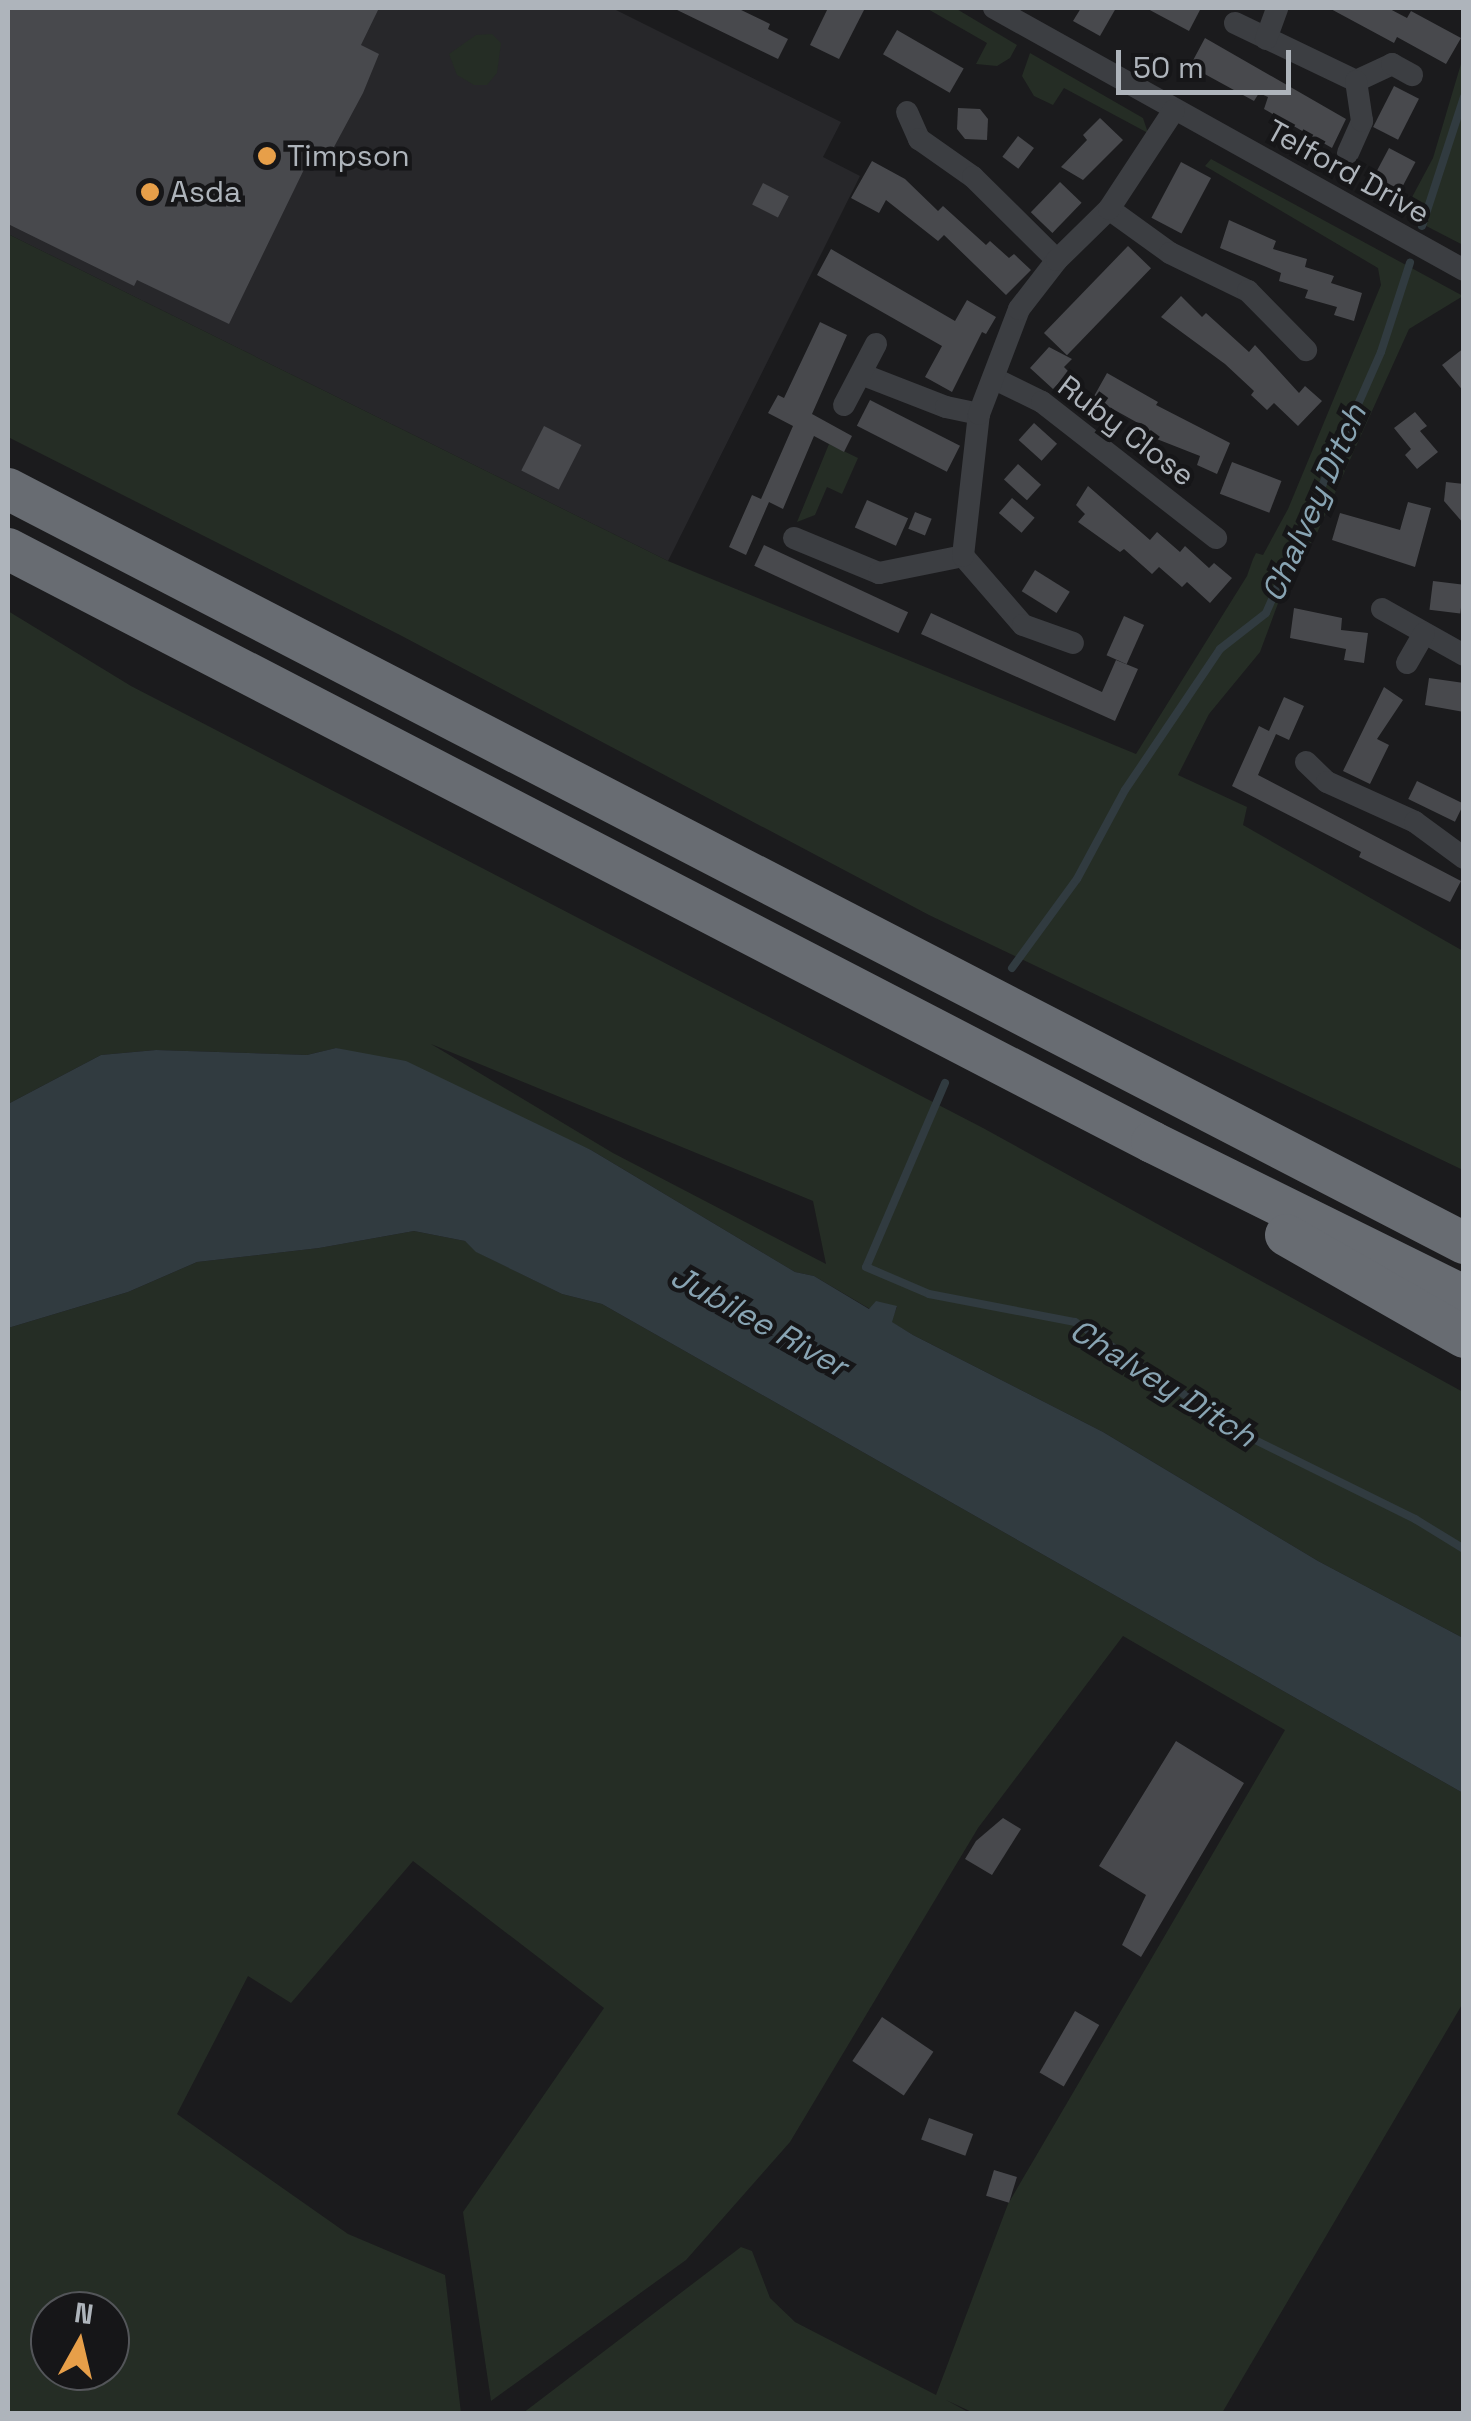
<!DOCTYPE html>
<style>
body{margin:0}
#map{position:relative;width:1471px;height:2421px;overflow:hidden;background:#1b1b1d;font-family:"Space Grotesk",sans-serif}
div>[style]{position:absolute}
[style*='--x']{left:calc(var(--x)*1px);top:calc(var(--y)*1px);width:calc(var(--w)*1px);rotate:calc(var(--a)*1deg)}
.built>*{inset:0;background:#27272a}
.green>*{inset:0;background:#252d25}
.water>*{inset:0;background:#313b40}
.stream>*{height:8px;margin:-4px;padding:0 4px;transform-origin:4px;border-radius:4px;background:#313b40}
.building>*{inset:0;background:#48494d;transform-origin:0 0}
.minor>*{height:22px;margin:-11px;padding:0 11px;transform-origin:11px;border-radius:11px;background:#3c3e42}
.motorway>*{height:42px;margin:-21px;padding:0 21px;transform-origin:21px;border-radius:21px;background:#686c72}
.dots>*{width:28px;height:28px;translate:-50% -50%;box-sizing:border-box;border:5px solid #161618;border-radius:50%}
span{translate:-50% -50%;white-space:nowrap;text-align:center;line-height:1.15;-webkit-text-stroke:9px #161618;paint-order:stroke}
.poi-label{font-size:30px;color:#aeb4bb}
.left{translate:0 -50%;text-align:left}
.street-label{font-size:30px;color:#aeb4bb}
.water-label{font-size:32px;color:#88a4b3;font-style:italic}
.frame{position:absolute;inset:0;border:10px solid #aeb4bb;pointer-events:none}
.north{position:absolute;left:30px;top:2291px;width:100px;height:100px;box-sizing:border-box;background:#161618;border:2px solid #535559;border-radius:50%;rotate:8deg;font-size:28px;font-weight:700;line-height:40px;text-align:center;color:#aeb4bb}
.north::after{content:'';display:block;margin:auto;width:35px;height:45px;background:#e79f49;clip-path:polygon(50% 0,100% 100%,50% 72%,0 100%)}
.scale{position:absolute;left:1116px;top:50px;width:175px;height:45px;box-sizing:border-box;border:5px solid #aeb4bb;border-top:0;padding-left:12px;font-size:30px;line-height:35px;white-space:nowrap;color:#aeb4bb;-webkit-text-stroke:8px #161618;paint-order:stroke}
</style>
<div id="map">
<div class="built">
<div style="clip-path:polygon(8px 8px,612px 8px,841px 122px,823px 157px,860px 176px,668px 561px,8px 234px)"></div>
</div>
<div class="green">
<div style="clip-path:polygon(926px 8px,955px 8px,1017px 45px,1010px 58px,997px 66px,976px 64px,987px 43px)"></div>
<div style="clip-path:polygon(492px 34px,501px 43px,497px 73px,487px 85px,474px 85px,457px 75px,449px 54px,476px 35px)"></div>
<div style="clip-path:polygon(1030px 53px,1143px 118px,1148px 133px,1064px 88px,1053px 105px,1034px 96px,1022px 76px)"></div>
<div style="clip-path:polygon(1463px 57px,1463px 245px,1403px 214px,1433px 158px)"></div>
<div style="clip-path:polygon(1211px 159px,1463px 296px,1409px 329px,1317px 533px,1283px 590px,1260px 652px,1209px 714px,1178px 775px,1247px 807px,1243px 825px,1463px 951px,1463px 1170px,929px 915px,400px 635px,8px 437px,8px 234px,668px 561px,1136px 754px,1247px 576px,1253px 559px,1256px 553px,1263px 555px,1288px 509px,1381px 285px,1378px 268px,1205px 166px)"></div>
<div style="clip-path:polygon(829px 444px,858px 458px,842px 494px,827px 487px,815px 515px,797px 522px)"></div>
<div style="clip-path:polygon(evenodd,8px 611px,131px 686px,983px 1128px,1463px 1392px,1463px 1638px,1318px 1561px,1103px 1432px,913px 1335px,891px 1322px,897px 1307px,870px 1309px,814px 1276px,795px 1272px,591px 1150px,336px 1048px,307px 1055px,156px 1050px,101px 1055px,8px 1104px,8px 611px,431px 1044px,813px 1201px,826px 1264px,613px 1153px,431px 1044px)"></div>
<div style="clip-path:polygon(evenodd,414px 1231px,465px 1241px,477px 1252px,562px 1294px,602px 1304px,1463px 1793px,1463px 2003px,1222px 2413px,976px 2414px,946px 2400px,970px 2413px,523px 2413px,741px 2247px,752px 2251px,770px 2298px,795px 2322px,936px 2395px,1008px 2204px,1285px 1730px,1123px 1636px,978px 1828px,790px 2142px,686px 2260px,491px 2401px,463px 2212px,604px 2008px,413px 1861px,291px 2003px,248px 1976px,177px 2114px,348px 2234px,445px 2275px,461px 2413px,8px 2414px,8px 1328px,128px 1292px,197px 1262px,319px 1248px,414px 1231px,50px 2311px,110px 2311px,110px 2371px,50px 2371px,50px 2311px)"></div>
</div>
<div class="water">
<div style="clip-path:polygon(336px 1048px,406px 1061px,591px 1150px,795px 1272px,814px 1276px,869px 1309px,876px 1301px,897px 1306px,892px 1322px,913px 1335px,1103px 1432px,1318px 1561px,1463px 1638px,1463px 1793px,602px 1304px,562px 1294px,476px 1252px,465px 1241px,414px 1231px,319px 1248px,197px 1262px,128px 1292px,8px 1328px,8px 1104px,101px 1055px,156px 1050px,307px 1055px)"></div>
</div>
<div class="stream">
<div style="--x:1422;--y:226;--w:136;--a:-72"></div>
<div style="--x:1012;--y:968;--w:110;--a:-53.9"></div>
<div style="--x:1077;--y:879;--w:101;--a:-61.7"></div>
<div style="--x:1125;--y:790;--w:170;--a:-56"></div>
<div style="--x:1220;--y:649;--w:58;--a:-38"></div>
<div style="--x:1266;--y:613;--w:285;--a:-66.2"></div>
<div style="--x:1381;--y:352;--w:94;--a:-72"></div>
<div style="--x:945;--y:1083;--w:200;--a:113.2"></div>
<div style="--x:866;--y:1267;--w:69;--a:23.2"></div>
<div style="--x:929;--y:1294;--w:149;--a:10.9"></div>
<div style="--x:1075;--y:1322;--w:204;--a:33.6"></div>
<div style="--x:1245;--y:1435;--w:190;--a:26.3"></div>
<div style="--x:1415;--y:1519;--w:57;--a:31.5"></div>
</div>
<div class="building">
<div style="clip-path:polygon(8px 8px,379px 8px,361px 45px,379px 54px,363px 93px,327px 160px,312px 153px,229px 324px,137px 280px,134px 286px,8px 224px)"></div>
<div style="clip-path:polygon(673px 8px,737px 8px,770px 24px,768px 29px,788px 39px,778px 59px)"></div>
<div style="clip-path:polygon(828px 8px,865px 8px,839px 59px,810px 45px)"></div>
<div style="clip-path:polygon(1081px 8px,1116px 8px,1100px 36px,1073px 21px)"></div>
<div style="clip-path:polygon(1146px 8px,1201px 8px,1189px 31px)"></div>
<div style="clip-path:polygon(1329px 8px,1388px 8px,1407px 18px,1411px 11px,1461px 38px,1446px 64px,1397px 37px,1394px 43px)"></div>
<div style="left:897px;top:30px;width:77px;height:28px;rotate:30deg"></div>
<div style="clip-path:polygon(1205px 38px,1346px 119px,1332px 148px,1264px 109px,1268px 97px,1259px 93px,1254px 101px,1190px 66px)"></div>
<div style="left:1394px;top:86px;width:28px;height:46px;rotate:27deg"></div>
<div style="clip-path:polygon(958px 108px,980px 109px,988px 119px,987px 140px,965px 139px,957px 129px)"></div>
<div style="clip-path:polygon(1100px 118px,1123px 140px,1083px 180px,1061px 167px,1087px 140px,1083px 135px)"></div>
<div style="left:1018px;top:136px;width:20px;height:26px;rotate:37deg"></div>
<div style="left:1389px;top:148px;width:30px;height:43px;rotate:28deg"></div>
<div style="clip-path:polygon(872px 161px,905px 179px,938px 211px,943px 206px,986px 245px,990px 241px,1009px 258px,1014px 254px,1031px 270px,1006px 295px,944px 235px,938px 241px,886px 200px,879px 213px,851px 198px)"></div>
<div style="left:1181px;top:162px;width:34px;height:63px;rotate:28deg"></div>
<div style="left:1060px;top:182px;width:30px;height:42px;rotate:44deg"></div>
<div style="left:763px;top:183px;width:29px;height:24px;rotate:27deg"></div>
<div style="clip-path:polygon(1229px 220px,1276px 241px,1273px 249px,1307px 259px,1305px 267px,1334px 276px,1331px 283px,1362px 293px,1354px 321px,1334px 315px,1337px 307px,1305px 298px,1308px 290px,1279px 281px,1281px 273px,1220px 248px)"></div>
<div style="left:1128px;top:246px;width:32px;height:121px;rotate:44deg"></div>
<div style="clip-path:polygon(831px 249px,955px 321px,967px 300px,996px 317px,986px 334px,982px 332px,952px 392px,925px 377px,942px 346px,817px 275px)"></div>
<div style="clip-path:polygon(1181px 296px,1202px 317px,1206px 313px,1249px 352px,1255px 345px,1299px 393px,1305px 386px,1322px 401px,1298px 426px,1274px 403px,1267px 410px,1251px 395px,1254px 391px,1225px 364px,1161px 317px)"></div>
<div style="clip-path:polygon(820px 322px,847px 335px,812px 414px,852px 436px,844px 452px,814px 436px,783px 509px,769px 502px,746px 555px,729px 547px,752px 495px,761px 499px,793px 426px,768px 413px,778px 395px,784px 398px)"></div>
<div style="clip-path:polygon(1049px 347px,1072px 359px,1064px 367px,1069px 372px,1053px 389px,1030px 368px)"></div>
<div style="clip-path:polygon(1464px 348px,1464px 392px,1442px 365px)"></div>
<div style="clip-path:polygon(1107px 373px,1158px 402px,1156px 405px,1230px 443px,1217px 474px,1197px 465px,1200px 456px,1144px 434px,1147px 428px,1093px 398px)"></div>
<div style="left:870px;top:400px;width:101px;height:29px;rotate:27deg"></div>
<div style="clip-path:polygon(1415px 412px,1427px 426px,1420px 431px,1438px 452px,1417px 469px,1405px 455px,1411px 449px,1394px 428px)"></div>
<div style="left:1034px;top:423px;width:31px;height:23px;rotate:42deg"></div>
<div style="left:544px;top:426px;width:42px;height:50px;rotate:27deg"></div>
<div style="left:1232px;top:462px;width:53px;height:34px;rotate:21deg"></div>
<div style="left:1018px;top:464px;width:31px;height:21px;rotate:42deg"></div>
<div style="clip-path:polygon(1446px 482px,1464px 484px,1464px 524px,1444px 501px)"></div>
<div style="clip-path:polygon(1088px 486px,1150px 540px,1157px 532px,1180px 552px,1185px 546px,1209px 568px,1214px 563px,1232px 578px,1210px 603px,1187px 582px,1182px 587px,1159px 567px,1152px 574px,1124px 549px,1120px 552px,1078px 522px,1085px 514px,1076px 505px)"></div>
<div style="left:1012px;top:498px;width:30px;height:20px;rotate:41deg"></div>
<div style="left:867px;top:500px;width:45px;height:30px;rotate:24deg"></div>
<div style="clip-path:polygon(1408px 502px,1431px 508px,1415px 567px,1332px 540px,1340px 513px,1400px 530px)"></div>
<div style="left:915px;top:512px;width:18px;height:18px;rotate:22deg"></div>
<div style="left:764px;top:545px;width:159px;height:23px;rotate:25deg"></div>
<div style="left:1035px;top:570px;width:41px;height:25px;rotate:32deg"></div>
<div style="left:1433px;top:581px;width:31px;height:29px;rotate:7deg"></div>
<div style="clip-path:polygon(1294px 608px,1342px 618px,1341px 630px,1368px 633px,1364px 663px,1344px 660px,1346px 649px,1290px 638px)"></div>
<div style="clip-path:polygon(931px 613px,1102px 692px,1116px 660px,1138px 669px,1115px 721px,921px 634px)"></div>
<div style="left:1124px;top:616px;width:22px;height:43px;rotate:24deg"></div>
<div style="clip-path:polygon(1429px 678px,1464px 683px,1464px 712px,1425px 705px)"></div>
<div style="clip-path:polygon(1384px 687px,1403px 700px,1377px 739px,1389px 745px,1370px 784px,1343px 771px)"></div>
<div style="clip-path:polygon(1284px 697px,1304px 706px,1289px 740px,1276px 734px,1258px 775px,1461px 881px,1450px 902px,1359px 857px,1361px 852px,1232px 786px,1259px 726px,1269px 731px)"></div>
<div style="left:1417px;top:781px;width:52px;height:20px;rotate:26deg"></div>
<div style="clip-path:polygon(1176px 1741px,1244px 1783px,1141px 1957px,1122px 1945px,1146px 1895px,1099px 1866px)"></div>
<div style="clip-path:polygon(1003px 1818px,1021px 1829px,992px 1875px,965px 1859px,976px 1841px)"></div>
<div style="left:1075px;top:2011px;width:28px;height:71px;rotate:30deg"></div>
<div style="left:882px;top:2017px;width:62px;height:53px;rotate:34deg"></div>
<div style="left:929px;top:2118px;width:47px;height:23px;rotate:20deg"></div>
<div style="left:994px;top:2170px;width:24px;height:27px;rotate:17deg"></div>
</div>
<div class="minor">
<div style="--x:994;--y:8;--w:538;--a:29.14"></div>
<div style="--x:1235;--y:23;--w:134;--a:25.6"></div>
<div style="--x:1356;--y:81;--w:40;--a:-25"></div>
<div style="--x:1392;--y:64;--w:23;--a:29"></div>
<div style="--x:1266;--y:39;--w:33;--a:-70"></div>
<div style="--x:907;--y:112;--w:30;--a:66"></div>
<div style="--x:919;--y:139;--w:66;--a:35.1"></div>
<div style="--x:973;--y:177;--w:118;--a:44.7"></div>
<div style="--x:1348;--y:153;--w:35;--a:-66"></div>
<div style="--x:1362;--y:121;--w:40;--a:-98.5"></div>
<div style="--x:1109;--y:209;--w:75;--a:35.8"></div>
<div style="--x:1170;--y:253;--w:87;--a:26"></div>
<div style="--x:1248;--y:291;--w:83;--a:45.5"></div>
<div style="--x:861;--y:374;--w:91;--a:21.2"></div>
<div style="--x:946;--y:407;--w:34;--a:12"></div>
<div style="--x:995;--y:379;--w:52;--a:26.1"></div>
<div style="--x:1042;--y:402;--w:221;--a:38"></div>
<div style="--x:844;--y:405;--w:69;--a:-62.3"></div>
<div style="--x:794;--y:538;--w:92;--a:22.4"></div>
<div style="--x:879;--y:573;--w:86;--a:-11.4"></div>
<div style="--x:963;--y:556;--w:91;--a:49"></div>
<div style="--x:1023;--y:625;--w:53;--a:19.8"></div>
<div style="--x:963;--y:556;--w:143;--a:-83.6"></div>
<div style="--x:979;--y:414;--w:112;--a:-69.1"></div>
<div style="--x:1019;--y:309;--w:62;--a:-52.2"></div>
<div style="--x:1057;--y:260;--w:73;--a:-44.4"></div>
<div style="--x:1109;--y:209;--w:118;--a:-56.7"></div>
<div style="--x:1382;--y:609;--w:94;--a:29.3"></div>
<div style="--x:1407;--y:663;--w:34;--a:-60"></div>
<div style="--x:1306;--y:762;--w:29;--a:44"></div>
<div style="--x:1327;--y:782;--w:97;--a:24.4"></div>
<div style="--x:1415;--y:822;--w:61;--a:36.3"></div>
</div>
<div class="motorway">
<div style="--x:8;--y:489;--w:1640;--a:27.38"></div>
<div style="--x:8;--y:549;--w:1289;--a:27.4"></div>
<div style="--x:1152;--y:1142;--w:348;--a:26.3"></div>
<div style="--x:1286;--y:1235;--w:205;--a:29.8"></div>
</div>
<div class="dots">
<div style="left:267px;top:156px;background:#e79f49"></div>
<div style="left:150px;top:192px;background:#e79f49"></div>
</div>
<div class="poi-label">
<span class="left" style="left:287px;top:156px">Timpson</span>
<span class="left" style="left:170px;top:192px">Asda</span>
</div>
<div class="street-label">
<span style="left:1348px;top:172px;rotate:29deg">Telford Drive</span>
<span style="left:1126px;top:431px;rotate:37deg">Ruby Close</span>
</div>
<div class="water-label">
<span style="left:1314px;top:503px;rotate:-66deg">Chalvey Ditch</span>
<span style="left:759px;top:1321px;rotate:29deg">Jubilee River</span>
<span style="left:1163px;top:1383px;rotate:32deg">Chalvey Ditch</span>
</div>
<div class="frame"></div>
<div class="north">N</div>
<div class="scale">50 m</div>
</div>
